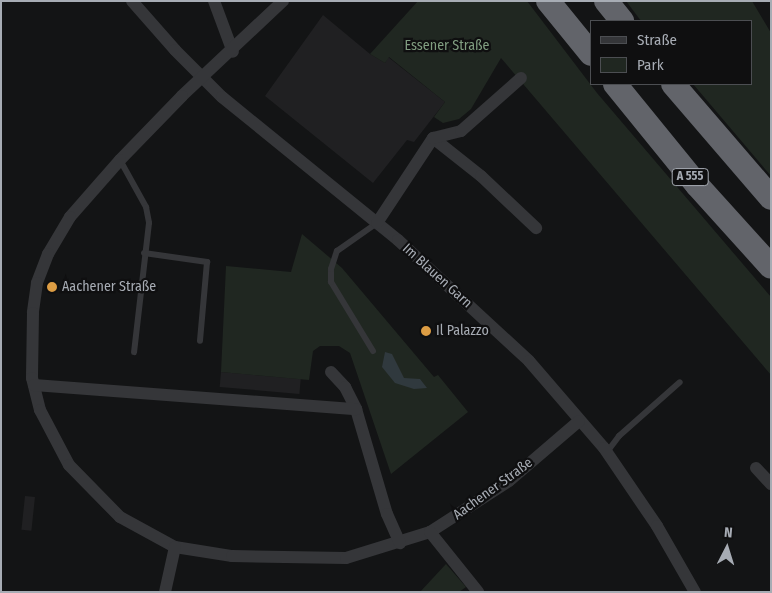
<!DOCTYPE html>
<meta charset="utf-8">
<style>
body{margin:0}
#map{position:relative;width:772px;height:593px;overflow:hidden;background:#131415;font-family:"Fira Sans Condensed",sans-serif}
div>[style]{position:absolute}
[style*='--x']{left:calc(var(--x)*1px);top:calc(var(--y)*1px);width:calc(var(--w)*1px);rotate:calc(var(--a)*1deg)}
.built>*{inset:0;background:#202022;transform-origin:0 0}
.green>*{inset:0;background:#202721}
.water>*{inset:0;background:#30393e}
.lane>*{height:6px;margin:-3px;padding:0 3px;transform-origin:3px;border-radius:3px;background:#353639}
.street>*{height:12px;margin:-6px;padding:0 6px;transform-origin:6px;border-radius:6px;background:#353639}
.highway>*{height:24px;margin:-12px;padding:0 12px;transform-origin:12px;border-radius:12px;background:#62646a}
.dots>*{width:14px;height:14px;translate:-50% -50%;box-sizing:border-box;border:2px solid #0f0f10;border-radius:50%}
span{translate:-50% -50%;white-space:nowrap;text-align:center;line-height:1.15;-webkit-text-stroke:4.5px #0f0f10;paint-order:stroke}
.shield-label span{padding:1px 4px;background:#0f0f10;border:1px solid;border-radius:4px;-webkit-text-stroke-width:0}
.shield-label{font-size:12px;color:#a7acb4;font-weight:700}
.park-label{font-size:14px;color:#809d80}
.street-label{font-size:14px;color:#a7acb4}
.poi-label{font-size:14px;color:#a7acb4}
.left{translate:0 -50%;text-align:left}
.frame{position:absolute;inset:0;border:2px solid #a7acb4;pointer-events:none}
.legend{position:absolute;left:590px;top:20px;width:162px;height:65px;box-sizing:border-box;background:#0f0f10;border:1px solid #4c4e52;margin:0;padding:6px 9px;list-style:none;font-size:15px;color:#a7acb4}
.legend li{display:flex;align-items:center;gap:10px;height:25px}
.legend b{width:25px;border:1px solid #4c4e52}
.north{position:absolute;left:702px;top:523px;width:50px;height:50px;-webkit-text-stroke:4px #0f0f10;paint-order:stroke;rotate:5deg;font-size:14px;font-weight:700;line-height:20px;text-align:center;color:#a7acb4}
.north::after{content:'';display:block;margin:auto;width:18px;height:22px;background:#a7acb4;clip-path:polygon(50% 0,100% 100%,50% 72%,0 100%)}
</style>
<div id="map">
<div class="built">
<div style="clip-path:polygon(323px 15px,370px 54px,385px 63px,388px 57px,445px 102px,414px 142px,407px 140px,373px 183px,265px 96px)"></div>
<div style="left:221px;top:372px;width:80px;height:15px;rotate:5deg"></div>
<div style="left:25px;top:496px;width:10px;height:34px;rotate:6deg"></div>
</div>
<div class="green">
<div style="clip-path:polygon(418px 1px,527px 1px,597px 93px,771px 297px,771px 375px,501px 58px,471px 109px,459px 119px,443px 123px,434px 117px,445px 102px,389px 57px,385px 63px,370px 54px)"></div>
<div style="clip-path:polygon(626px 1px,752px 1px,771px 33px,771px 176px,693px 84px,751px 84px,751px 21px,641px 21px)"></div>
<div style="clip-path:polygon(302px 234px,342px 268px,434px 377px,438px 375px,468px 412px,391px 474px,350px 353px,339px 346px,320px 346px,313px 351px,309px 380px,221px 372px,226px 266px,291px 272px)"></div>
<div style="clip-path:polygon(446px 564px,466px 587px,459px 592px,420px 592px)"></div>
</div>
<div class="water">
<div style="clip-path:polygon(385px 352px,392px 354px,404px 378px,420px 379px,427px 388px,414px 389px,395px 383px,382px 367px)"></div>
</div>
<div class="lane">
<div style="--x:120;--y:160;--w:54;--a:61"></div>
<div style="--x:146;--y:207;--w:16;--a:79"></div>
<div style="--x:149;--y:223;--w:130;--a:96.6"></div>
<div style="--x:144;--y:253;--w:64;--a:8.1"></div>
<div style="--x:207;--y:262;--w:79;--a:95.1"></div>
<div style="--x:373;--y:351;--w:81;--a:-121.3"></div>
<div style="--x:331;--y:282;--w:13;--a:-90"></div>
<div style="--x:331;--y:269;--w:19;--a:-72"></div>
<div style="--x:337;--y:251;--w:49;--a:-35"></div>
<div style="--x:607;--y:452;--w:20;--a:-53"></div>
<div style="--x:619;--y:436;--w:81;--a:-41.5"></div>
</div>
<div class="street">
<div style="--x:132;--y:1;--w:65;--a:48.7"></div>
<div style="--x:175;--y:50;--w:66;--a:45"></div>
<div style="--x:222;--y:97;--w:227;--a:39.1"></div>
<div style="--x:398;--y:240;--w:178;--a:42.7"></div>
<div style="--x:529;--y:361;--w:115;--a:49.2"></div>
<div style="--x:604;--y:448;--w:94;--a:55.8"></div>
<div style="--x:657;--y:526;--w:76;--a:60.1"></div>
<div style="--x:214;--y:1;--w:54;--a:69.6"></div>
<div style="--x:283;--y:1;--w:139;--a:136.8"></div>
<div style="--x:182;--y:96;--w:89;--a:134.1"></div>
<div style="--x:120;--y:160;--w:76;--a:131.3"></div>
<div style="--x:70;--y:217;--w:43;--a:120.7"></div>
<div style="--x:48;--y:254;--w:31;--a:111"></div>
<div style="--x:37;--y:283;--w:30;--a:98"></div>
<div style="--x:33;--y:313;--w:65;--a:90.9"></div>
<div style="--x:32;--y:378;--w:33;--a:76"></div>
<div style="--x:40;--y:410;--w:62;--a:62.2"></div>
<div style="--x:69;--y:465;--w:73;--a:45.6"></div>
<div style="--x:120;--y:517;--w:63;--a:28.6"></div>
<div style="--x:175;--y:547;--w:58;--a:9"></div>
<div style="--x:232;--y:556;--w:114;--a:1"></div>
<div style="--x:346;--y:558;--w:88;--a:-17.2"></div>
<div style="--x:430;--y:532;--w:94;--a:-32.8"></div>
<div style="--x:509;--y:481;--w:92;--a:-40.6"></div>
<div style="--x:433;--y:138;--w:61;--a:38.4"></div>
<div style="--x:481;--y:176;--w:76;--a:43.4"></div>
<div style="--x:377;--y:223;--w:102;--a:-56.6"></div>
<div style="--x:433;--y:138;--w:29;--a:-14"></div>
<div style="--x:461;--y:131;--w:80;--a:-41.5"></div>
<div style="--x:331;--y:372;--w:21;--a:47"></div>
<div style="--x:345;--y:387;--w:25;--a:63"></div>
<div style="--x:356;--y:409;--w:109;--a:73.6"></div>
<div style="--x:387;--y:514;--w:32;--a:66"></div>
<div style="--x:34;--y:385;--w:323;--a:4.3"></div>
<div style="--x:756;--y:468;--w:22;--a:47"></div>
<div style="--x:430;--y:532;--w:77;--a:51.3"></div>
<div style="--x:165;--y:592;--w:46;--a:-77.5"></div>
</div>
<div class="highway">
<div style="--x:548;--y:1;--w:68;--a:50.9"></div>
<div style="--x:606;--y:1;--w:26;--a:51"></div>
<div style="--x:615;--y:84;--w:130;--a:50.9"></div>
<div style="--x:697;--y:185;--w:110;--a:47.9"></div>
<div style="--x:673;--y:84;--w:150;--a:49.3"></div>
</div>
<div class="dots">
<div style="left:52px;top:287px;background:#dc9d44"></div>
<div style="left:426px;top:331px;background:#dc9d44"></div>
</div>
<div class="shield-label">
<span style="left:690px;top:177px">A 555</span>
</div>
<div class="park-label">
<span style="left:447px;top:46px">Essener Straße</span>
</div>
<div class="street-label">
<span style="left:437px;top:276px;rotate:42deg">Im Blauen Garn</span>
<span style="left:493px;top:489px;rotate:-36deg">Aachener Straße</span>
</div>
<div class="poi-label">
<span class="left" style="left:62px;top:287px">Aachener Straße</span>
<span class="left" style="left:436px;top:331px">Il Palazzo</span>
</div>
<div class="frame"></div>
<ul class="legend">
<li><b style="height:6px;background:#353639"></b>Straße</li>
<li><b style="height:14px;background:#202721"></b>Park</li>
</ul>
<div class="north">N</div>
</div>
